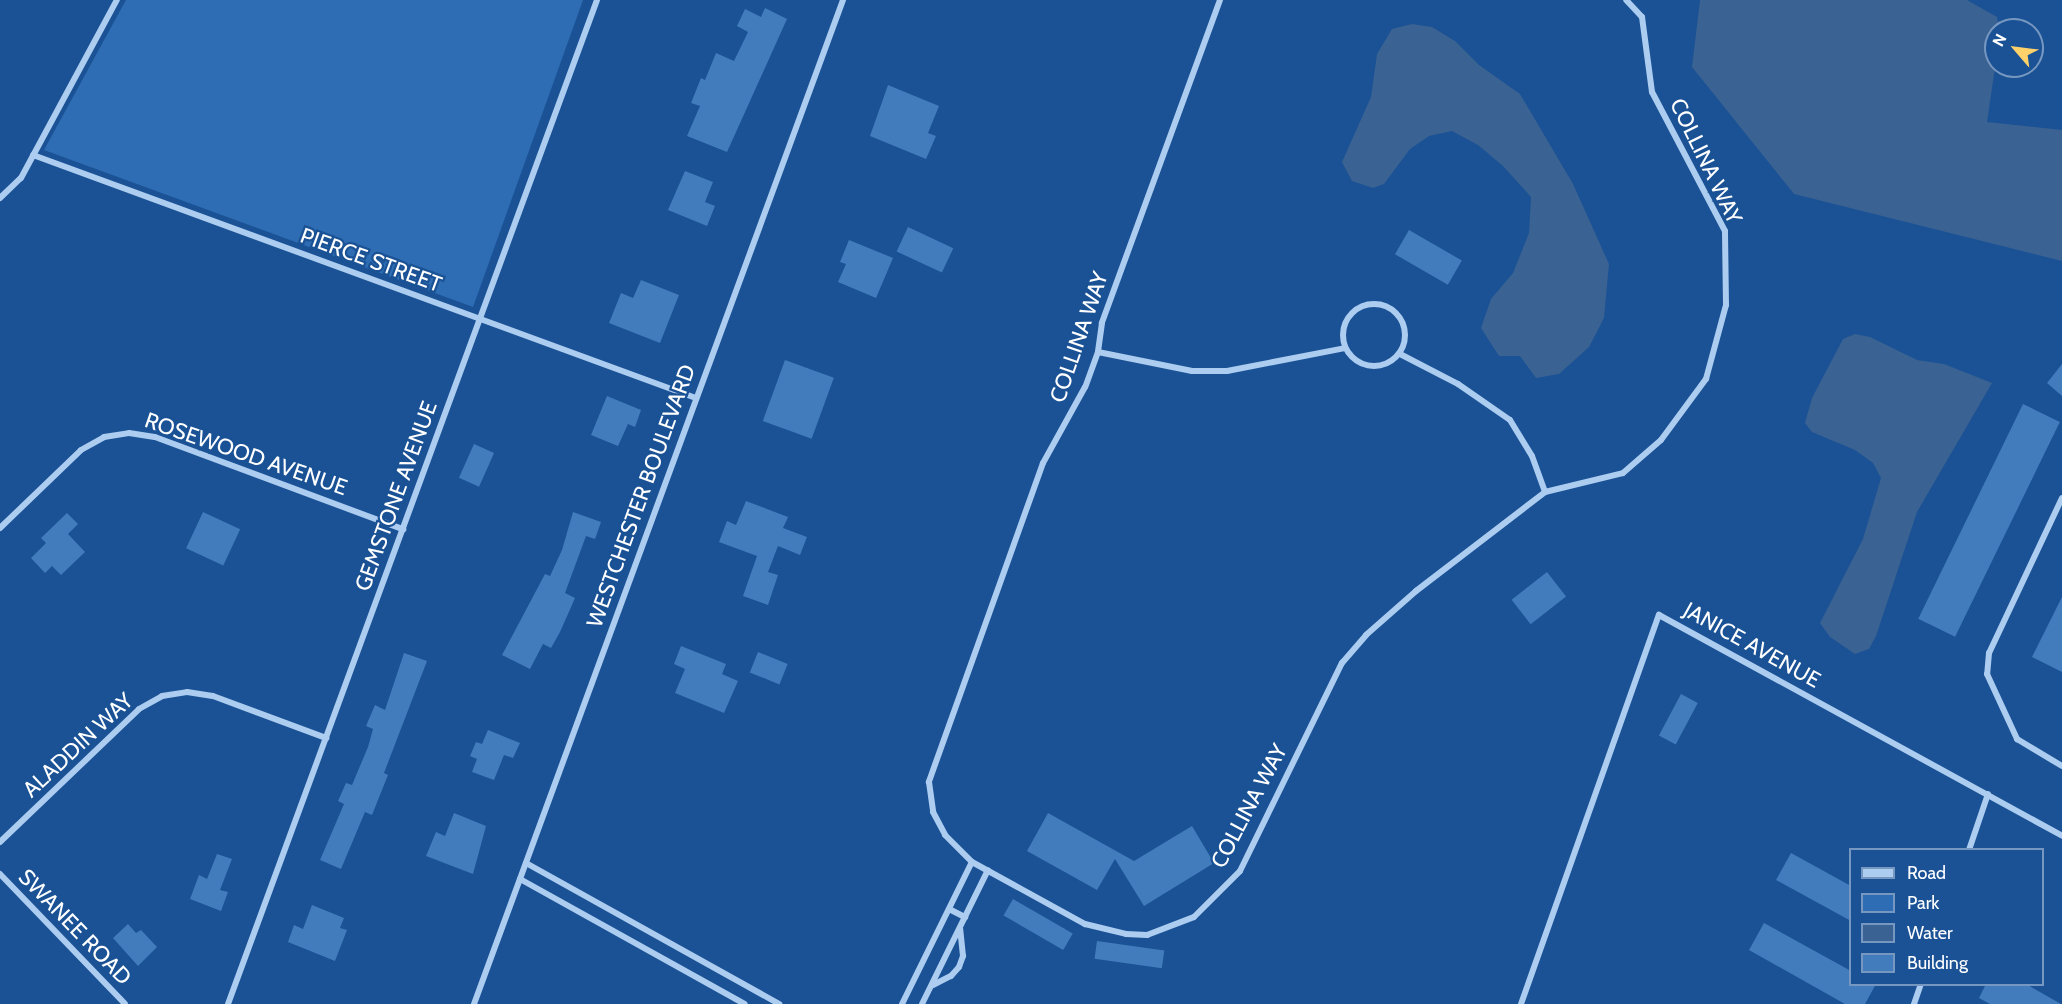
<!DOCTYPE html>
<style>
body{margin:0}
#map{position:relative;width:2062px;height:1004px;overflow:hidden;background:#1a5295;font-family:Cabin,sans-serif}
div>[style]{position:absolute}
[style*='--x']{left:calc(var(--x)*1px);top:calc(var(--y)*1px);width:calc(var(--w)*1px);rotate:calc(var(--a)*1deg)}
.green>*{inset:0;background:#2e6db3}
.water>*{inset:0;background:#3a6292}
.building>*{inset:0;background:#437cbc;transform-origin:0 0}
.minor>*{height:6px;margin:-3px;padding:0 3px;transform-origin:3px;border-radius:3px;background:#acccf0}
.minor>.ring{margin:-3px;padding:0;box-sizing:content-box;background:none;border:6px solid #acccf0;border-radius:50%}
span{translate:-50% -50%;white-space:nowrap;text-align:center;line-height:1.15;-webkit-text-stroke:4.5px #1a5295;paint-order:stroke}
.street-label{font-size:22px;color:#fff}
.legend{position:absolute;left:1849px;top:848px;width:195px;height:138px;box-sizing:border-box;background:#1a5295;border:2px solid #7697bf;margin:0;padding:8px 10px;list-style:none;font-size:18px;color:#fff}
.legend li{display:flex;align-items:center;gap:12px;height:30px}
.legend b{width:30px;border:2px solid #7697bf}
.north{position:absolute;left:1984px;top:18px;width:60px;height:60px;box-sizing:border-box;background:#1a5295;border:2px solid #7697bf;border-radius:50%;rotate:298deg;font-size:16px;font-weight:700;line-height:24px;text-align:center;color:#fff}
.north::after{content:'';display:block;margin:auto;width:21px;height:27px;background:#ffd16b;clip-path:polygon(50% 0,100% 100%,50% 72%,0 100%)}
</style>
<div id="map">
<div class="green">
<div style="clip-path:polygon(126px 0,583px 0,473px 307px,44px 150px)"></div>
</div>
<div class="water">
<div style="clip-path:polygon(1700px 0,1967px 0,1997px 17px,1999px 30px,1996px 30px,1996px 61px,1987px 122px,2062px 130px,2062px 261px,1794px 194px,1692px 67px)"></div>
<div style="clip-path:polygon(1412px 24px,1432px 27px,1455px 41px,1479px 65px,1520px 94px,1573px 184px,1609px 264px,1604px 318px,1589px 347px,1559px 374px,1536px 378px,1520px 356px,1499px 356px,1481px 328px,1491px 299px,1513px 273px,1529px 233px,1531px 197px,1503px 166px,1478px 145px,1452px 131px,1429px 136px,1410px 149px,1384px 184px,1373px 188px,1352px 181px,1342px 162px,1371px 97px,1377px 54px,1392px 29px)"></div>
<div style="clip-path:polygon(1855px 334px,1870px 337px,1917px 360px,1944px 364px,1992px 383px,1917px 512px,1876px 636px,1869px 649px,1855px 654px,1830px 637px,1820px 623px,1863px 539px,1881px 478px,1873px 463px,1855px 450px,1812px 432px,1805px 423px,1812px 398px,1843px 339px)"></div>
</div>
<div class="building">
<div style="clip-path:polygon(765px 8px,787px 19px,727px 152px,687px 136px,700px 106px,691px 103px,701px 78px,705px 80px,716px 53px,734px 61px,748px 32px,737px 26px,745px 9px,761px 17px)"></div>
<div style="clip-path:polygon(888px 85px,939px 106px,928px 133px,936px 136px,926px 159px,870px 136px)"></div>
<div style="clip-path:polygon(685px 171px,713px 182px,705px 202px,715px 206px,707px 226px,668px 210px)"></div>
<div style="left:908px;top:227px;width:50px;height:27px;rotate:25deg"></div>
<div style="left:1409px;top:230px;width:61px;height:28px;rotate:30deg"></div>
<div style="clip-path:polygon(849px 240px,893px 258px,876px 298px,838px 282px,846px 264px,840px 262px)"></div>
<div style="clip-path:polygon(641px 280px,679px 295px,660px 343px,609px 323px,621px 293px,633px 298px)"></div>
<div style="left:785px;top:360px;width:52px;height:65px;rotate:20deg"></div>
<div style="clip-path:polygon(2062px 364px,2062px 396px,2047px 383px)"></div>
<div style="clip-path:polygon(607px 396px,641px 410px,635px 427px,628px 424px,618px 446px,591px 435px)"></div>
<div style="left:2023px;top:404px;width:41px;height:239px;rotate:26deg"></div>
<div style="left:474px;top:444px;width:22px;height:37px;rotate:24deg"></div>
<div style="clip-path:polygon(746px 501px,788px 517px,783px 528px,807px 537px,800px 555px,778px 546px,768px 572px,778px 575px,768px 605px,743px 596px,757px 556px,719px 542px,727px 521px,736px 525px)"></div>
<div style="left:203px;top:512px;width:41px;height:40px;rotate:25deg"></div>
<div style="clip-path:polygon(573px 512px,601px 522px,595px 539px,586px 536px,565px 593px,575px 598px,560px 632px,551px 648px,543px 644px,530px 669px,502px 655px,545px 574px,550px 576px,562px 550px)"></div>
<div style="clip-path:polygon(67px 513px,78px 524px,68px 534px,85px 552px,61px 575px,52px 566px,45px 573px,31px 558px,46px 543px,41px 538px)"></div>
<div style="left:1547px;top:572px;width:31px;height:45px;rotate:52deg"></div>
<div style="clip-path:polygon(2062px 597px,2062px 672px,2032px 657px)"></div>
<div style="clip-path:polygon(681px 646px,726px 664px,722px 674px,738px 681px,724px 713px,675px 693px,685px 669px,674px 664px)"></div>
<div style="left:758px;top:652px;width:32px;height:22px;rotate:22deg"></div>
<div style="clip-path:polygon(404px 653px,427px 661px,384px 773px,388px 775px,372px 815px,365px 812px,341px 869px,320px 860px,344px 804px,338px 801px,346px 783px,352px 785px,368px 747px,373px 729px,366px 726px,375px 705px,385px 710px)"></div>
<div style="left:1681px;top:694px;width:19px;height:47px;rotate:28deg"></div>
<div style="clip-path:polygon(488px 730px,520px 743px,513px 758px,504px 755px,494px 780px,472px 772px,477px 759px,470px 756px,476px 742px,482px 744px)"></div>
<div style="clip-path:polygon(454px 813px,486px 826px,473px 874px,426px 856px,436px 832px,445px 836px)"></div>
<div style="clip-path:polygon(1048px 813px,1134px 861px,1192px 826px,1214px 863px,1144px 906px,1115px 859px,1097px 890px,1027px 851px)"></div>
<div style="clip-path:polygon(1791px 853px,1851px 886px,1851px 921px,1776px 880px)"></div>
<div style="clip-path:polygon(217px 854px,232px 859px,220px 890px,228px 892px,221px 911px,190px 899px,199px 875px,207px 879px)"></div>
<div style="left:1013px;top:899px;width:69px;height:19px;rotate:30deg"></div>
<div style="clip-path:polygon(312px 905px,344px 918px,340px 928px,347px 930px,335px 961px,288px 942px,294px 925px,303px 929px)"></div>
<div style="clip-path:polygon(1764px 923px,1851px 971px,1851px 984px,1876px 984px,1865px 1004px,1845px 1004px,1749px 950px)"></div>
<div style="clip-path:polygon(128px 924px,136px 933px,141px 930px,157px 947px,138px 966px,113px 938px)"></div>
<div style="left:1097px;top:941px;width:68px;height:18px;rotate:8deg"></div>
<div style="clip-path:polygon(1986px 984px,2026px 984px,2061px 1004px,1990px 1004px,1979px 998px)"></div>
</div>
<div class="minor">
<div style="--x:1220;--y:0;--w:344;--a:110.1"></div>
<div style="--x:1102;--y:323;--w:29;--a:98"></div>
<div style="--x:1098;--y:352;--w:37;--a:110"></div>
<div style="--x:1085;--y:387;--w:87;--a:118.9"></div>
<div style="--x:1043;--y:463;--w:339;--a:109.7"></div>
<div style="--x:929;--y:782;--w:30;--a:82"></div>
<div style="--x:933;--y:812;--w:26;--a:62"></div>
<div style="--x:945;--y:835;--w:38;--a:45"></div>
<div style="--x:972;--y:862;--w:129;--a:28.8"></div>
<div style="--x:1085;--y:924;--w:42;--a:13.7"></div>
<div style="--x:1126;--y:934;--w:21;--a:3"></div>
<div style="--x:1147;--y:935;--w:50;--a:-21"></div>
<div style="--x:1194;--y:917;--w:65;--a:-45"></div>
<div style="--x:1240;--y:871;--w:232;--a:-63.9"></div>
<div style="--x:1342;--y:663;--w:37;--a:-49"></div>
<div style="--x:1366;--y:635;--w:67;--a:-41.3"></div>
<div style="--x:1416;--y:591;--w:163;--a:-37.5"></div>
<div style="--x:1545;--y:492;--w:80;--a:-13.7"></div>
<div style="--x:1623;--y:473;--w:50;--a:-41"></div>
<div style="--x:1661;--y:440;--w:76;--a:-53.6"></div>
<div style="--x:1706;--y:379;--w:77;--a:-74.9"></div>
<div style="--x:1726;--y:305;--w:74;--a:-90.8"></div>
<div style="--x:1725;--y:231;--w:157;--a:-117.7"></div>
<div style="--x:1652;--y:92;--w:76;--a:-97.6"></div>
<div style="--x:1642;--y:17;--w:23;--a:-133"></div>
<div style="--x:33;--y:155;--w:706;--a:20.13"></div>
<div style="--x:0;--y:198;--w:29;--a:-44"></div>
<div style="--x:21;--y:178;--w:202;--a:-61.7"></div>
<div class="ring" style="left:1343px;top:304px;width:56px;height:56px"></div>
<div style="--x:1098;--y:352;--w:96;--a:11.4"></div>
<div style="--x:1192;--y:371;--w:35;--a:0"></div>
<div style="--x:1227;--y:371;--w:120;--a:-11"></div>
<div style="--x:1400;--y:354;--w:65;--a:27.3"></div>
<div style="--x:1458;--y:384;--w:63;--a:34.7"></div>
<div style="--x:1510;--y:420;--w:42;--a:58.6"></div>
<div style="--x:1532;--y:456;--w:38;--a:70"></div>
<div style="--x:2062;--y:498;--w:171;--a:115.2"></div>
<div style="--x:1989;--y:653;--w:21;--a:95"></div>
<div style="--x:1987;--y:674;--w:72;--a:65.2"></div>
<div style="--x:2017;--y:739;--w:52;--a:31"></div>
<div style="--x:0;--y:528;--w:112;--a:-43.9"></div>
<div style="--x:81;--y:450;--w:26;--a:-29"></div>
<div style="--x:104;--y:437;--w:25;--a:-9"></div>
<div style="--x:129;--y:433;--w:26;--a:9"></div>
<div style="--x:155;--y:437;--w:265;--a:20.4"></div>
<div style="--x:0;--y:842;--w:192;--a:-43.7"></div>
<div style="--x:139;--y:709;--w:26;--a:-29"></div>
<div style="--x:162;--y:696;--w:25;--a:-9"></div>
<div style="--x:187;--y:692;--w:26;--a:9"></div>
<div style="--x:213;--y:696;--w:121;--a:20.4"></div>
<div style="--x:1969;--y:850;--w:59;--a:-71.3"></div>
<div style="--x:526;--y:863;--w:290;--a:29.1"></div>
<div style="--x:0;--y:874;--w:180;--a:46.1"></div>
<div style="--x:520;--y:879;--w:257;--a:29.1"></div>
<div style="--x:951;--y:910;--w:16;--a:27"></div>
<div style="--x:933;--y:985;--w:20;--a:-27"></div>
<div style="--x:951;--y:976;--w:12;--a:-48"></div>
<div style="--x:959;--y:967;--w:12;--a:-70"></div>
<div style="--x:963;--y:956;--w:27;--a:-96"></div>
<div style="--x:228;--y:1004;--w:1070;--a:-69.82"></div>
<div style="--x:474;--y:1004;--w:1070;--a:-69.82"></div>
<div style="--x:902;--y:1004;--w:158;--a:-63.8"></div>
<div style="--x:922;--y:1004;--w:149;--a:-63.8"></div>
<div style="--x:1521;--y:1004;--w:413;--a:-70.5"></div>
<div style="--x:1659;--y:615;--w:460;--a:28.7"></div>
<div style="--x:1914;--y:1004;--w:21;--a:-71"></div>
</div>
<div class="street-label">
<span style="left:1706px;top:161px;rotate:64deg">COLLINA WAY</span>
<span style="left:371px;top:260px;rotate:20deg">PIERCE STREET</span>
<span style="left:1079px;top:337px;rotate:-71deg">COLLINA WAY</span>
<span style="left:246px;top:454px;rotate:19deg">ROSEWOOD AVENUE</span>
<span style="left:396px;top:496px;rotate:-70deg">GEMSTONE AVENUE</span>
<span style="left:641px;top:496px;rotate:-70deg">WESTCHESTER BOULEVARD</span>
<span style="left:1752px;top:645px;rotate:29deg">JANICE AVENUE</span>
<span style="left:78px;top:745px;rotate:-43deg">ALADDIN WAY</span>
<span style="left:1249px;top:806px;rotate:-62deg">COLLINA WAY</span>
<span style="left:75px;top:927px;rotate:46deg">SWANEE ROAD</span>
</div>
<ul class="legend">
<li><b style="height:8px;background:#acccf0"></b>Road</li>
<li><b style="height:16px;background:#2e6db3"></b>Park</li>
<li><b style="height:16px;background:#3a6292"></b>Water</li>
<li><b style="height:16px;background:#437cbc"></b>Building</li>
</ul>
<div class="north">N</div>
</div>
